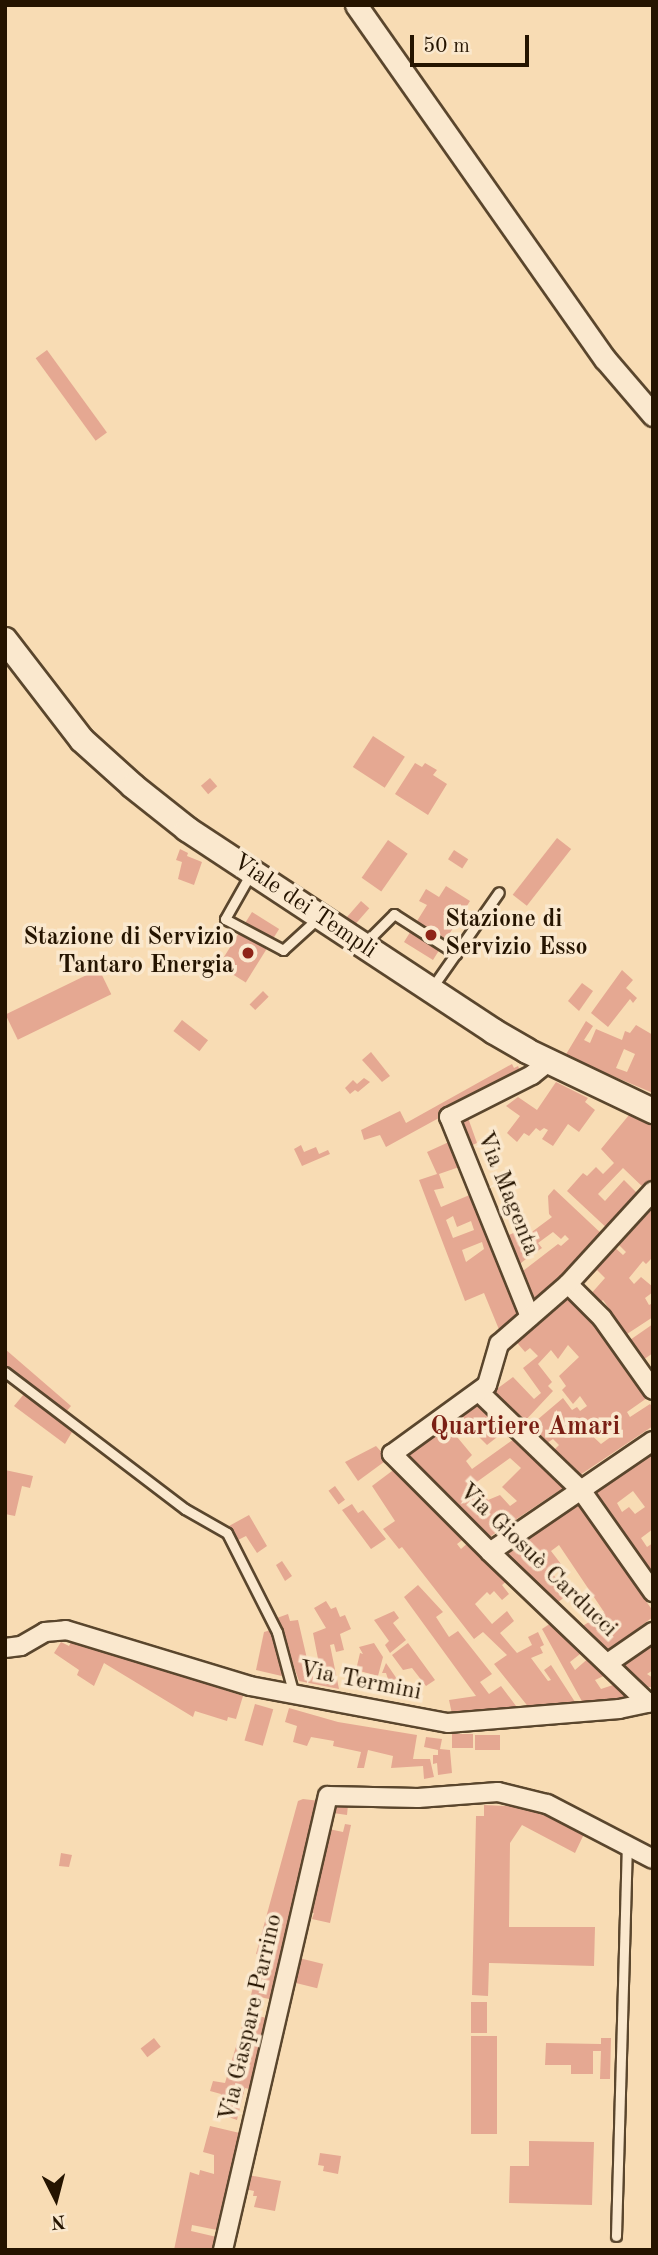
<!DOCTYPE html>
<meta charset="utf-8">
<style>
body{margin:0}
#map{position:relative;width:658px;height:2255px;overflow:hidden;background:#f8dcb4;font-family:"Old Standard TT",serif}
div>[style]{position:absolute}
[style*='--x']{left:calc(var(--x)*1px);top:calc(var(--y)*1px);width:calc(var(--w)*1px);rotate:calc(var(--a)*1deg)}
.building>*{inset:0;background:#e5a892;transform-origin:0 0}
.roads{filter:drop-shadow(2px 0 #5a462d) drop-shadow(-2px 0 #5a462d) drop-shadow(0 2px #5a462d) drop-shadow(0 -2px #5a462d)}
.service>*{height:9px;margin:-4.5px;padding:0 4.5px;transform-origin:4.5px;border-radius:4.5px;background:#fae8ce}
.minor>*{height:18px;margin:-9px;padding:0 9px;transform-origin:9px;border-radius:9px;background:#fae8ce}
.tertiary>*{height:21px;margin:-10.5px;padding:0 10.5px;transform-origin:10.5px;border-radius:10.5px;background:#fae8ce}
.secondary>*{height:24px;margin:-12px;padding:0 12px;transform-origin:12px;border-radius:12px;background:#fae8ce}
.dots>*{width:19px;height:19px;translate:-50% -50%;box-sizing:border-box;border:4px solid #fae8ce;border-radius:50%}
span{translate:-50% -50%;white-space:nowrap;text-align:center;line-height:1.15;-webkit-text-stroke:7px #fae8ce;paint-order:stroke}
.street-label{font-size:24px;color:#251400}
.poi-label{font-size:24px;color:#251400;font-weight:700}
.left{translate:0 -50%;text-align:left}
.right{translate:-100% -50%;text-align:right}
.neighbourhood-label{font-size:26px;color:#7a1f14;font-weight:700}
.frame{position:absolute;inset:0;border:7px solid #251400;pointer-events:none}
.north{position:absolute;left:21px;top:2164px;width:70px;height:70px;-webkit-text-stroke:5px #fae8ce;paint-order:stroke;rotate:174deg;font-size:19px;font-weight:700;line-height:28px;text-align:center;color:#251400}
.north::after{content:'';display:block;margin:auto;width:24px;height:32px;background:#251400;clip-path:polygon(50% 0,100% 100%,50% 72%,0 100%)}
.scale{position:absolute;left:410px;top:35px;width:119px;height:32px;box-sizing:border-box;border:4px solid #251400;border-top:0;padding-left:9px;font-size:21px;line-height:24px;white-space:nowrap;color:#251400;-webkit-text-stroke:5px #fae8ce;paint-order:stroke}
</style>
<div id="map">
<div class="building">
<div style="left:47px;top:350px;width:102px;height:14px;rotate:54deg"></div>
<div style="left:373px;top:736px;width:38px;height:37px;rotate:33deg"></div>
<div style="clip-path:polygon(415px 763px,422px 767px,425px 763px,437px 770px,433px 775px,447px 784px,428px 815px,395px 794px)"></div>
<div style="left:210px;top:778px;width:11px;height:12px;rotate:49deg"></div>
<div style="left:557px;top:838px;width:18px;height:72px;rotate:38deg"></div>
<div style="left:388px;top:840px;width:24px;height:46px;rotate:35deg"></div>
<div style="clip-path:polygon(180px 849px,188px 853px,187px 856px,202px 862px,194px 885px,178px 879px,182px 862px,176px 860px)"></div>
<div style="left:454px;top:850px;width:17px;height:11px;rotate:33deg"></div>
<div style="clip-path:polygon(446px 886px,470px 901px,433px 960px,404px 942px,427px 905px,419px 901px,426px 889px,439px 897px)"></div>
<div style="left:361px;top:901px;width:11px;height:26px;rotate:41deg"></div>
<div style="left:252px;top:912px;width:32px;height:63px;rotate:32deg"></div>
<div style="left:99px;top:969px;width:28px;height:104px;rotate:64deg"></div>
<div style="clip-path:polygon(622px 970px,633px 980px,626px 988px,637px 998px,633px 1003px,630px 999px,608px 1027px,591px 1013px)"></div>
<div style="clip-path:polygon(582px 983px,593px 991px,579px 1011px,568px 1001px)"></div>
<div style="left:263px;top:991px;width:8px;height:19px;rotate:45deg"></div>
<div style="left:182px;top:1020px;width:33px;height:14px;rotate:38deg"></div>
<div style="clip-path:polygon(evenodd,586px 1021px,593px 1026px,584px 1040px,590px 1043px,596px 1029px,622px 1040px,625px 1031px,630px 1033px,636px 1025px,653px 1035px,653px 1093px,565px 1056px,586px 1021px,624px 1049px,635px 1054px,627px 1072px,616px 1068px,624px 1049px)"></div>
<div style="clip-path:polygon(371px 1052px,390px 1076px,382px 1082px,362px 1060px)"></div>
<div style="clip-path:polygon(512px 1064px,514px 1068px,518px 1066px,521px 1073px,386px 1147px,380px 1135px,364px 1140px,361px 1130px,400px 1111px,406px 1123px)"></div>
<div style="clip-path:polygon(364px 1078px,370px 1082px,358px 1092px,355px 1090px,350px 1094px,345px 1088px,353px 1080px,357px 1084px)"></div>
<div style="clip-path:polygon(556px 1082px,588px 1098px,585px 1102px,595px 1110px,579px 1132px,568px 1124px,553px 1146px,542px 1139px,548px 1130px,544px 1128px,540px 1131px,536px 1128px,529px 1136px,524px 1133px,517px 1142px,507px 1133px,520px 1116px,506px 1106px,518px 1097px,537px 1110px)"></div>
<div style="clip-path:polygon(467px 1115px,477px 1143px,468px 1147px,456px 1120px)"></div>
<div style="clip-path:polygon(629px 1115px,653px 1126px,653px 1183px,646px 1190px,623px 1168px,598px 1194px,605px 1201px,624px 1180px,641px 1197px,610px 1231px,567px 1191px,583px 1173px,587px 1176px,596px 1167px,603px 1174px,614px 1163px,601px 1149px)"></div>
<div style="clip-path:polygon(evenodd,451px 1141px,462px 1166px,439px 1174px,444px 1188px,434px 1190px,441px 1207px,472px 1194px,522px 1316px,500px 1332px,484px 1293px,465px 1301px,419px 1180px,437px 1174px,427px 1152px,451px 1141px,453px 1216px,457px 1227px,471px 1221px,474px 1230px,453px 1238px,446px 1220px,453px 1216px,451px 1141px,482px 1242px,484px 1249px,466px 1262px,462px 1250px,482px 1242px)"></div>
<div style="clip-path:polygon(301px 1145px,304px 1152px,316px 1147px,319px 1154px,328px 1150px,330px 1154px,302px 1166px,294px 1149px)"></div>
<div style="clip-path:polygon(554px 1189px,604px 1236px,532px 1308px,519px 1274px,558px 1244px,561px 1246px,569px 1239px,565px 1235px,561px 1239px,553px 1232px,538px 1243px,542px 1248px,530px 1256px,527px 1251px,524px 1253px,526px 1259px,516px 1267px,504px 1237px,521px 1230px,525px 1237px,552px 1217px,549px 1214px,548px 1196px)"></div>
<div style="clip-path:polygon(649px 1203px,653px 1207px,653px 1257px,646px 1264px,643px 1261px,629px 1278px,634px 1284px,641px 1277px,653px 1287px,653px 1292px,645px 1298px,649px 1305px,653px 1303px,653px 1317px,627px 1334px,603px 1300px,598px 1304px,589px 1296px,605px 1278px,597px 1270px,582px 1285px,577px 1280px,611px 1244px,623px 1255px,626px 1252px,614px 1240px)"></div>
<div style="clip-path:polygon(evenodd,566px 1292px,582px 1308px,580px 1311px,585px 1316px,590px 1313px,647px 1398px,627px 1412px,630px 1417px,650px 1404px,653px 1408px,653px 1426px,580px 1475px,554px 1450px,559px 1445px,553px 1439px,547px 1443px,530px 1426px,563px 1398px,572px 1410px,577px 1407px,580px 1411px,587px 1406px,580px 1396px,573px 1404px,562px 1390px,566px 1386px,559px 1376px,579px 1357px,568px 1345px,558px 1359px,551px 1350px,538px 1364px,552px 1382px,548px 1386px,553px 1391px,524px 1422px,494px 1391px,513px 1377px,534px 1399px,541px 1393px,523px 1368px,538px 1356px,530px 1348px,525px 1352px,513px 1338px,566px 1292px,599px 1420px,612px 1436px,601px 1444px,586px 1430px,599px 1420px)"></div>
<div style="clip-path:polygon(653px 1324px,653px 1353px,643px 1360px,630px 1340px)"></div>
<div style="clip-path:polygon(5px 1349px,71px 1406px,65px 1413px,5px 1365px)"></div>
<div style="clip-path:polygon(24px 1394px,72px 1432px,65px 1444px,14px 1406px)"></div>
<div style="clip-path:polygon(479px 1405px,506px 1430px,487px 1445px,460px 1418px)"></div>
<div style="clip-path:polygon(evenodd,448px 1426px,472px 1455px,466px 1461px,472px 1469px,514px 1439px,563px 1488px,488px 1538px,404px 1457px,448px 1426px,510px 1458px,521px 1468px,502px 1487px,517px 1501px,510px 1506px,500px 1495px,488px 1500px,474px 1484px,510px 1458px)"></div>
<div style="clip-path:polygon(376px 1446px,388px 1459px,358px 1481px,345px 1462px)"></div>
<div style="clip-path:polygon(evenodd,653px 1451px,653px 1529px,641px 1538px,647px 1547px,653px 1543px,653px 1577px,593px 1492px,653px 1451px,633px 1491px,645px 1507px,635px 1514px,629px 1507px,622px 1512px,617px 1503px,633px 1491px)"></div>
<div style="clip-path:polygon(396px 1468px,466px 1537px,457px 1544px,461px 1549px,470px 1541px,476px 1546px,473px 1548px,509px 1579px,502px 1585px,509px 1594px,502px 1600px,494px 1591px,490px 1595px,487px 1592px,475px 1604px,492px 1624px,507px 1611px,514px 1621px,500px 1633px,517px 1653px,532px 1645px,528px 1637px,538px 1632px,544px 1645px,540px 1647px,543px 1653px,531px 1658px,548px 1681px,551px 1680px,544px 1670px,551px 1665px,577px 1705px,530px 1709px,494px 1664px,507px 1655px,483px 1632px,474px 1639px,402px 1547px,399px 1549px,383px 1529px,395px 1521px,372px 1486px)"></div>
<div style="clip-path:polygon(5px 1470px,33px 1476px,30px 1488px,22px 1486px,15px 1516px,5px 1514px)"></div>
<div style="left:335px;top:1486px;width:17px;height:8px;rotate:54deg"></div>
<div style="clip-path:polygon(576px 1502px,653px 1611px,653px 1617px,607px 1651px,581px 1627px,589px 1622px,586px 1617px,596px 1611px,598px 1616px,604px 1612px,559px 1545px,551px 1551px,561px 1564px,550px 1572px,571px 1592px,557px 1603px,503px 1552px)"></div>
<div style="clip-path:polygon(352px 1504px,358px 1513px,363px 1510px,386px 1539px,371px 1549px,342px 1510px)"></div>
<div style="clip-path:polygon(249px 1515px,267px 1546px,257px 1553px,246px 1536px,238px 1540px,229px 1526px)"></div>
<div style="clip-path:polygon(282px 1561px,292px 1576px,285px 1581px,276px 1565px)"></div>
<div style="clip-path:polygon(418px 1585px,443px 1612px,436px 1617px,449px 1637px,458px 1631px,492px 1674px,480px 1682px,489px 1694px,501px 1686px,519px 1710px,452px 1714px,449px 1700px,476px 1696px,404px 1597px)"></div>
<div style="clip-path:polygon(326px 1601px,331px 1609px,336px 1607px,340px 1617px,345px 1615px,351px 1629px,340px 1634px,344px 1650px,336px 1652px,334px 1644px,330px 1645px,339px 1689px,299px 1681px,277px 1618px,288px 1614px,290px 1621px,298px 1620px,311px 1676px,321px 1674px,313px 1633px,326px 1628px,314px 1608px)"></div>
<div style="clip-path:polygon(394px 1611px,399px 1618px,393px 1623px,406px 1640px,390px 1653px,385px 1645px,389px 1641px,374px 1620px)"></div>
<div style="clip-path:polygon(554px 1621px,585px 1650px,570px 1662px,575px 1670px,591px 1656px,610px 1673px,595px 1680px,601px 1689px,619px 1683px,636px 1699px,584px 1705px,542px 1629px)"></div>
<div style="clip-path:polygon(271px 1630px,278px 1645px,286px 1677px,256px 1670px,264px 1632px)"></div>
<div style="clip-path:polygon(72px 1640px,243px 1696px,236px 1719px,228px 1717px,227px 1721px,195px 1711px,193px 1717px,104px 1663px,94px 1686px,77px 1675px,79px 1670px,54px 1653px,61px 1642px,69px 1646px)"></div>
<div style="clip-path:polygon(653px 1642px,653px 1670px,647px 1674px,653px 1678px,653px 1687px,644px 1687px,621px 1665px)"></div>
<div style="clip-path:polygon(374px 1643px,383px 1657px,378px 1676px,356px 1670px,360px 1653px,363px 1654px,359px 1647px)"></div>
<div style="clip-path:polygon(408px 1643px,435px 1680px,426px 1686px,412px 1668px,403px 1670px,392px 1655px)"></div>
<div style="clip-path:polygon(386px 1663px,397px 1679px,389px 1682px,386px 1673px,382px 1673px)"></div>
<div style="left:255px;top:1704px;width:19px;height:38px;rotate:16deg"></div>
<div style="clip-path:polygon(289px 1708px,338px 1722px,417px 1735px,413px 1759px,430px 1759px,434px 1777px,424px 1779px,423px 1766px,391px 1768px,393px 1756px,368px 1750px,364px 1768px,357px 1768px,361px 1752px,333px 1746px,334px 1741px,311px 1737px,307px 1746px,293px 1742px,297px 1726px,285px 1722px)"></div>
<div style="left:473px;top:1734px;width:14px;height:21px;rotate:90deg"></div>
<div style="left:475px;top:1735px;width:25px;height:15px"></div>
<div style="clip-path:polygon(426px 1737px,442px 1739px,440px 1749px,450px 1750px,452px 1773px,438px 1775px,437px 1763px,433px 1764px,433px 1755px,438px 1755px,438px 1750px,424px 1747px)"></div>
<div style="clip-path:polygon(303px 1799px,320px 1801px,274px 2000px,251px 1995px,259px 1963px,268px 1965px,270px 1958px,256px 1954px,298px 1801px)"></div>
<div style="clip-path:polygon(335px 1804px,348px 1805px,347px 1815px,333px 1813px)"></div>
<div style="clip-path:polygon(484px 1805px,529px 1807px,584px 1834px,575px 1853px,522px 1825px,510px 1843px,509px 1927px,595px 1927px,594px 1966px,489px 1963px,488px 1996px,472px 1995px,476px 1816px,484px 1816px)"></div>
<div style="clip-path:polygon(345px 1824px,351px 1825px,330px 1923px,312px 1919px,314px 1913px,309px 1912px,329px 1829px,343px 1832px)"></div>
<div style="clip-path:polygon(61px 1853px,72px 1855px,69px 1867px,59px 1866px)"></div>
<div style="left:299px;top:1958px;width:25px;height:25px;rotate:14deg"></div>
<div style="left:471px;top:2002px;width:16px;height:31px"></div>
<div style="clip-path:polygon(246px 2013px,271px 2019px,254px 2090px,245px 2088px,237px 2120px,217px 2113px,221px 2094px,210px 2091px,213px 2081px,225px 2083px)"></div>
<div style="left:471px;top:2036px;width:26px;height:98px"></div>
<div style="left:154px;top:2038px;width:11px;height:17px;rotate:52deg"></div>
<div style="clip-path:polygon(601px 2038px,611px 2038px,610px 2079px,600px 2079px,601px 2051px,593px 2051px,593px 2074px,571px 2074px,571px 2065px,545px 2065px,546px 2043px,601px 2044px)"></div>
<div style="clip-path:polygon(210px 2126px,244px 2134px,222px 2231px,192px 2225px,191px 2231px,221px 2238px,218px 2250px,174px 2250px,190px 2172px,199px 2175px,200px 2170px,214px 2174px,214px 2155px,203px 2152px)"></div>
<div style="clip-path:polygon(529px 2141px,594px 2142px,592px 2205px,509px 2203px,510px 2166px,529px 2166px)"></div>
<div style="clip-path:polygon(320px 2153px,341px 2156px,338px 2174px,323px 2171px,324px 2166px,318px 2165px)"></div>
<div style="clip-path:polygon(248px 2175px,281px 2181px,275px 2211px,254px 2207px,257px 2196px,253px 2196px,254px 2191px,245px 2189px)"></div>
</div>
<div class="roads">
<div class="service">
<div style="--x:251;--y:873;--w:53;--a:119.5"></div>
<div style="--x:225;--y:919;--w:66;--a:28.1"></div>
<div style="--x:283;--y:950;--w:47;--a:-42.4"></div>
<div style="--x:365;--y:943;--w:41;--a:-45"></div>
<div style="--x:394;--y:914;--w:74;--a:32.8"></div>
<div style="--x:431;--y:989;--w:118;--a:-55"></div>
<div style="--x:5;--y:1372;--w:226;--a:37.3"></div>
<div style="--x:185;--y:1509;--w:48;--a:29.7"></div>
<div style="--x:227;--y:1533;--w:111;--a:63.2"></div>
<div style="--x:277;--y:1632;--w:65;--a:74.9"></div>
<div style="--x:616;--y:2236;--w:389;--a:-88.4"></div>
</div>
<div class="minor">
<div style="--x:568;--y:1284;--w:48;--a:45"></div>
<div style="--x:602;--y:1318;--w:88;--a:54.7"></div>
<div style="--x:530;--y:1317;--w:216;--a:-112"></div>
<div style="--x:449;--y:1117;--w:93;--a:-26.8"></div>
<div style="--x:532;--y:1075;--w:22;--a:-39"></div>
<div style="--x:479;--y:1392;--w:141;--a:43.9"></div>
<div style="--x:581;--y:1490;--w:125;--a:54.8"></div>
<div style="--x:490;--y:1552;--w:197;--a:-34.3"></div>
<div style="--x:5;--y:1648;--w:16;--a:-7"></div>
<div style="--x:21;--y:1646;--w:28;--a:-30"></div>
<div style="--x:45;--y:1632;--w:21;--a:-5"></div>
<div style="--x:66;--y:1630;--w:192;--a:16.9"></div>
<div style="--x:250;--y:1686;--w:201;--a:10.6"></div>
<div style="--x:448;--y:1723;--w:172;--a:-4.7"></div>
<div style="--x:619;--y:1709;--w:35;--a:-12"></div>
<div style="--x:608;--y:1663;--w:55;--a:-34.6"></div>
<div style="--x:648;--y:1703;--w:219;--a:-136.3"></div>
<div style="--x:490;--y:1552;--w:139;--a:-135"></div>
<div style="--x:392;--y:1454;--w:117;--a:-36"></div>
<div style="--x:487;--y:1385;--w:43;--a:-73.7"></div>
<div style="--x:499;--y:1344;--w:91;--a:-41"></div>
<div style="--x:568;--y:1284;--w:126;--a:-47.6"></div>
<div style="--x:223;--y:2250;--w:466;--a:-77"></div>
<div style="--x:328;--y:1796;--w:90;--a:1.3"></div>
<div style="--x:418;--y:1798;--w:80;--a:-4.3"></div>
<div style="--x:498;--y:1792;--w:50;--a:13.8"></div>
<div style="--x:547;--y:1804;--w:119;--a:27.4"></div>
</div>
<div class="tertiary">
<div style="--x:356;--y:5;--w:433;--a:54.9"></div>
<div style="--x:605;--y:359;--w:74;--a:49.4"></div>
</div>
<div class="secondary">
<div style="--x:5;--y:640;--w:126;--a:52.4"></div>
<div style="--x:82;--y:740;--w:69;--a:42"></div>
<div style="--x:133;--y:786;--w:69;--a:38.5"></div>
<div style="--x:187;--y:829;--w:367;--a:33.4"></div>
<div style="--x:493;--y:1031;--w:39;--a:30"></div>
<div style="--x:527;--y:1051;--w:140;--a:25.5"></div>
</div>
</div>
<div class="dots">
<div style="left:431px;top:935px;background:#8f2418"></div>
<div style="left:248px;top:953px;background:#8f2418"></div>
</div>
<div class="street-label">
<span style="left:304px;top:907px;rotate:34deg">Viale dei Templi</span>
<span style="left:507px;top:1194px;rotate:68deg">Via Magenta</span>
<span style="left:537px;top:1561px;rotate:44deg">Via Giosuè Carducci</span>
<span style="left:360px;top:1682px;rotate:11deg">Via Termini</span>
<span style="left:252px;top:2018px;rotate:-77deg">Via Gaspare Parrino</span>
</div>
<div class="poi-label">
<span class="left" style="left:445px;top:935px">Stazione di<br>Servizio Esso</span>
<span class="right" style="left:234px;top:953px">Stazione di Servizio<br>Tantaro Energia</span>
</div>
<div class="neighbourhood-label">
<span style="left:525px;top:1428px">Quartiere Amari</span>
</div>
<div class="frame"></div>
<div class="north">N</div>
<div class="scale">50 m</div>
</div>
